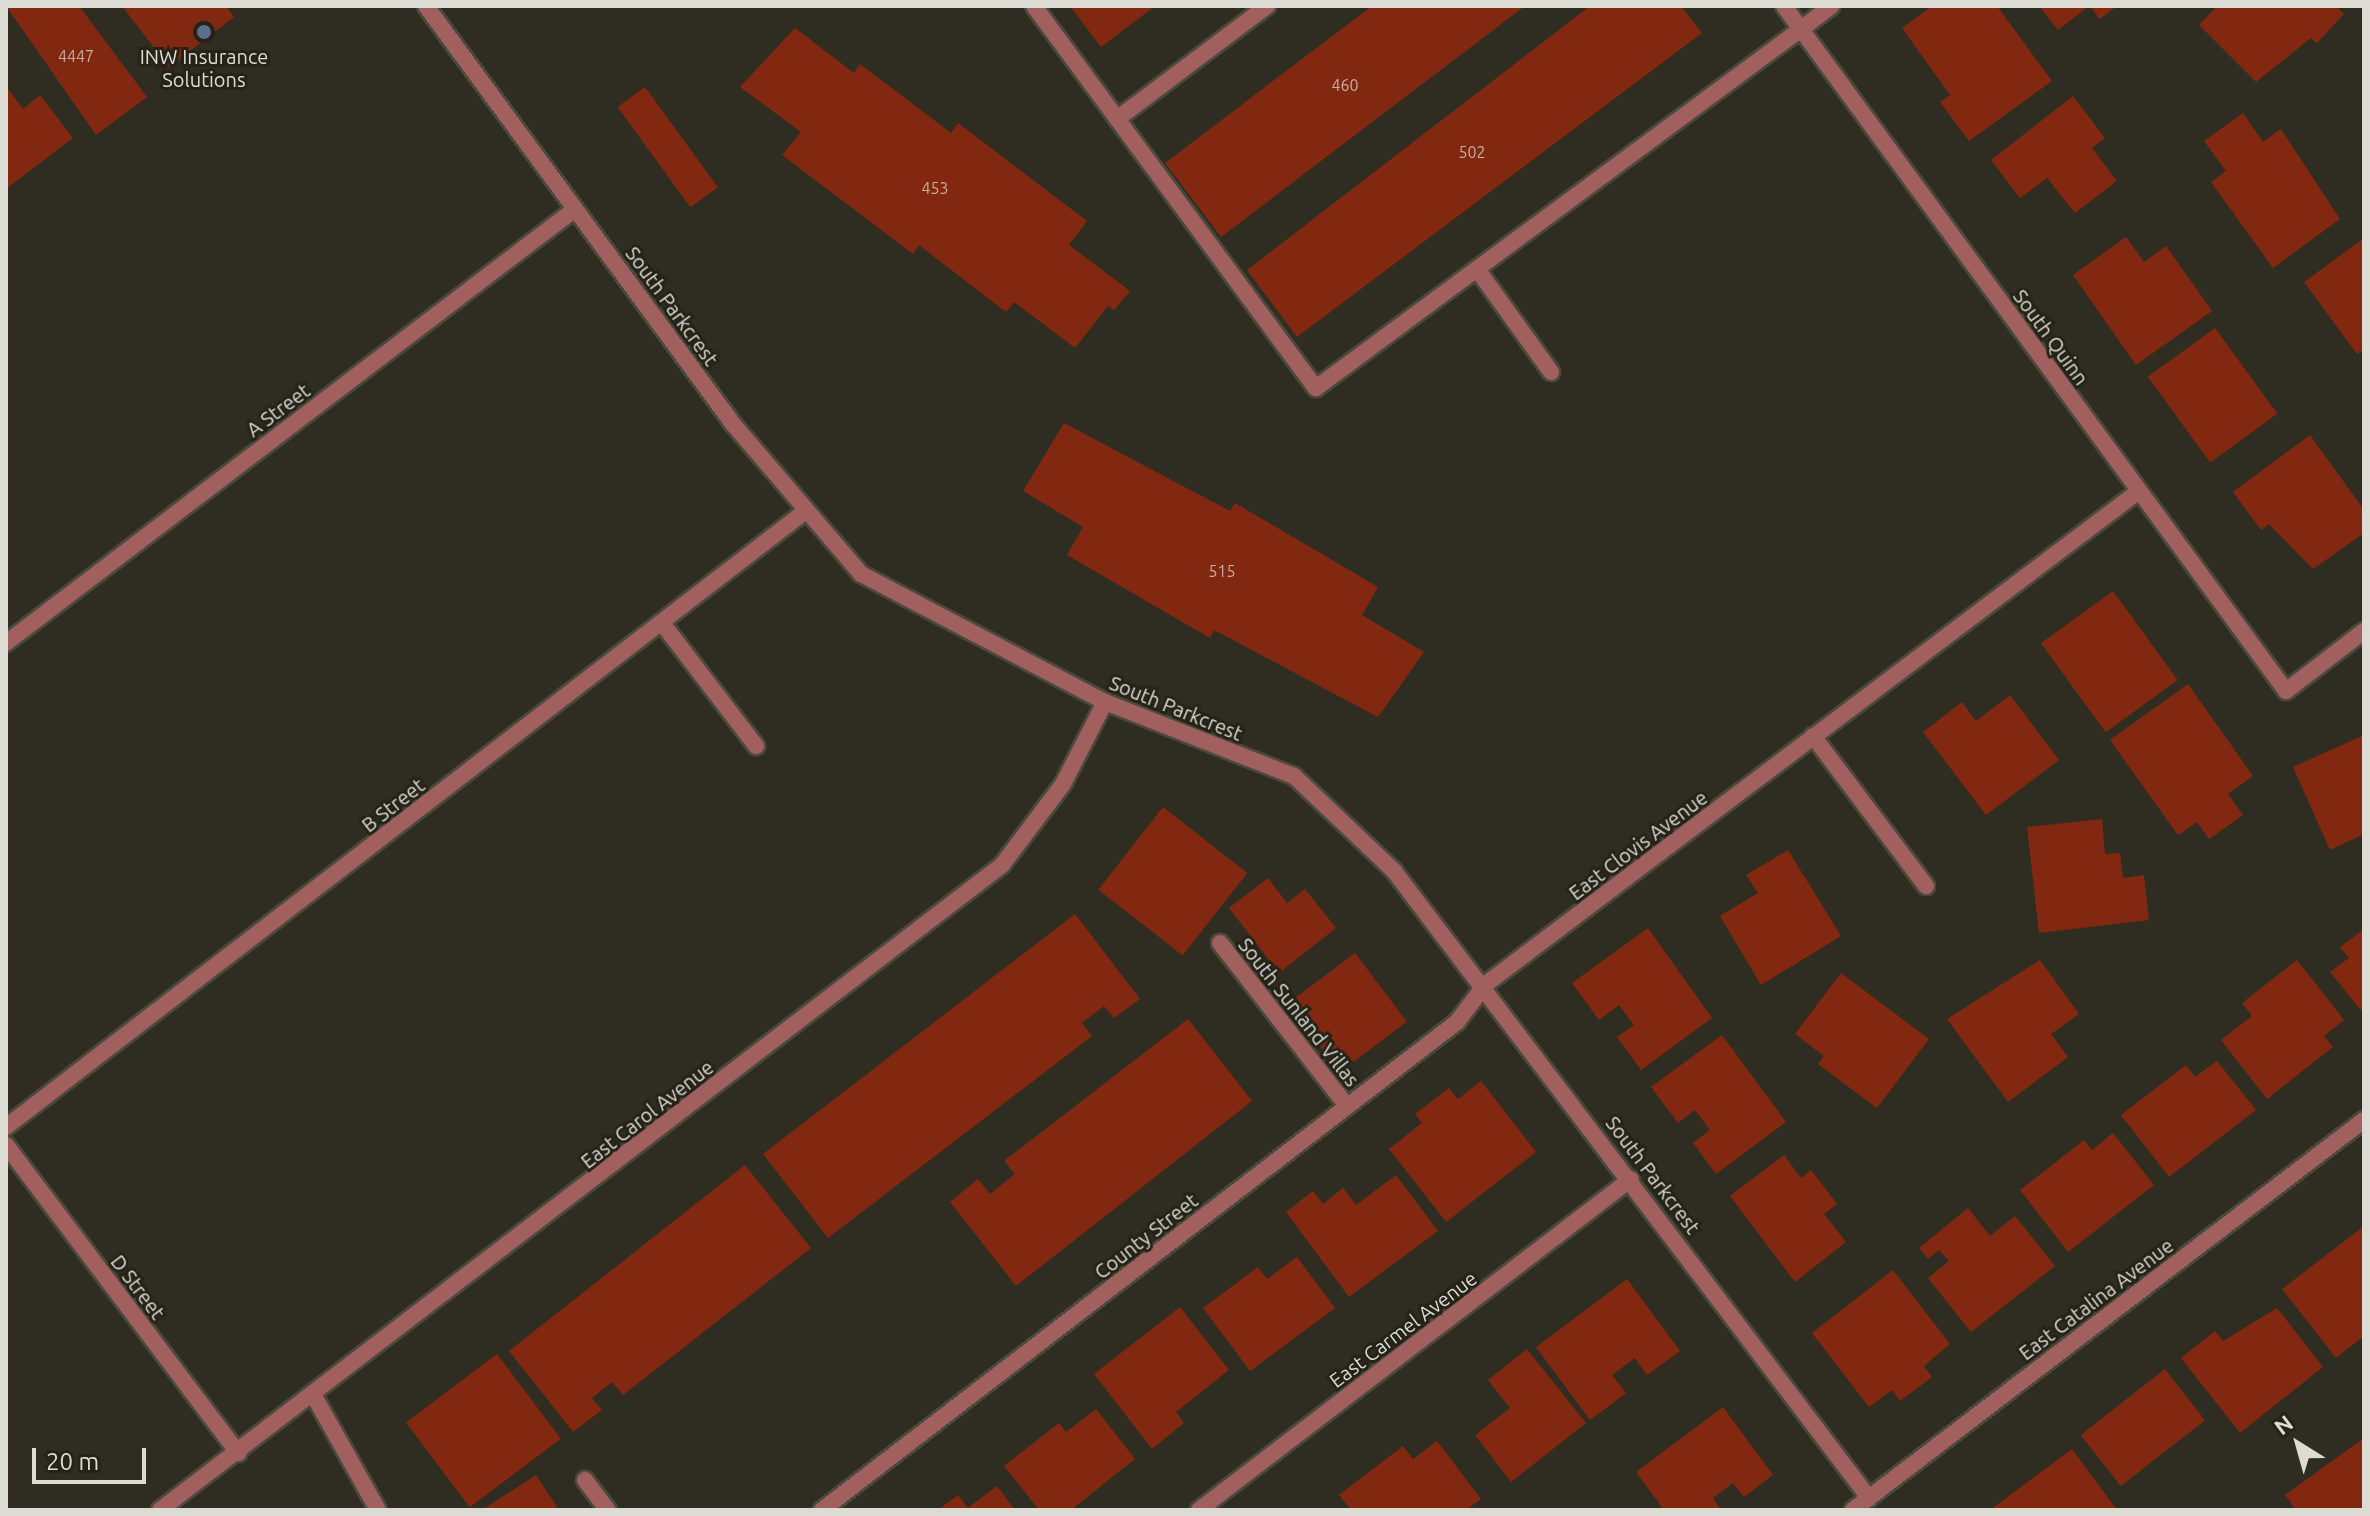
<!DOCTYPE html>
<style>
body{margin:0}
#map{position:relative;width:2370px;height:1516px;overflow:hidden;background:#2f2d21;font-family:Ubuntu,sans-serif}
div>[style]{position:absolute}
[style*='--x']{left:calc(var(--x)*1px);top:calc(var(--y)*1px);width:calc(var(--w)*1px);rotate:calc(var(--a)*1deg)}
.building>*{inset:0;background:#832810;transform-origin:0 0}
.roads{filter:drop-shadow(2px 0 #4b493e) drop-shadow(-2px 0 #4b493e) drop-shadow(0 2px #4b493e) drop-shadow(0 -2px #4b493e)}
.lane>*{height:16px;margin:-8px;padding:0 8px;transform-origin:8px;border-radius:8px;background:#a1605e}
.street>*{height:16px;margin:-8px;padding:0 8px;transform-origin:8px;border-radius:8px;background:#a1605e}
.dots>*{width:22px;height:22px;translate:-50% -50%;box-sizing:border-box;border:4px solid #252318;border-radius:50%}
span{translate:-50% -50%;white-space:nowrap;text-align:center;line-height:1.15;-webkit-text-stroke:6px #252318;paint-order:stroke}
.number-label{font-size:16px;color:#c6afa3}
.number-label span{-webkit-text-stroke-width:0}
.poi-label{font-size:20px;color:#dddcd4}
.street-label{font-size:20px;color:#dddcd4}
.frame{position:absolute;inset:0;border:8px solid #dddcd4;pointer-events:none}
.north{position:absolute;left:2258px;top:1404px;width:80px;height:80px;-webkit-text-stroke:6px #252318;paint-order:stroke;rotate:323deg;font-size:22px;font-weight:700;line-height:32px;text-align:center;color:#dddcd4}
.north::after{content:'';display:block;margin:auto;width:28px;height:36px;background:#dddcd4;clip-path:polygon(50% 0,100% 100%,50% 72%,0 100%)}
.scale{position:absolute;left:32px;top:1448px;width:114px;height:36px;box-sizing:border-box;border:4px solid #dddcd4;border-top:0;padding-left:10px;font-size:24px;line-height:28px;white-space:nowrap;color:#dddcd4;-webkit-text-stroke:6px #252318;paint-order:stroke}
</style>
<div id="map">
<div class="building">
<div style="clip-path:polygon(6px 6px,79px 6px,147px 97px,96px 135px)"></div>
<div style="clip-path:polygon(122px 6px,226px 6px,234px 17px,169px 67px)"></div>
<div style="clip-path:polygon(1070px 6px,1155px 6px,1101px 47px)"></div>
<div style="clip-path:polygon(1372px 6px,1525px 6px,1221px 237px,1165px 163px)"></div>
<div style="clip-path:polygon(1590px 6px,1681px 6px,1702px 33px,1297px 337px,1247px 270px)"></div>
<div style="clip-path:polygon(1932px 6px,1997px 6px,2052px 81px,1969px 141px,1940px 102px,1950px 95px,1902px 28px)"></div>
<div style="clip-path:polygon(2039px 6px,2089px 6px,2058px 30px)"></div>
<div style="clip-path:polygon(2090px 6px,2117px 6px,2100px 19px)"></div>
<div style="clip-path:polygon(2217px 6px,2336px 6px,2344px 14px,2317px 43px,2311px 38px,2256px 82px,2199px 25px)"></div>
<div style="clip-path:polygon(795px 28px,854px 73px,860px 64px,951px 133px,958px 123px,1087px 221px,1069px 245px,1130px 291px,1114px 310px,1108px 306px,1075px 348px,1014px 302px,1006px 312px,919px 245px,913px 254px,782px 155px,801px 132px,740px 87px)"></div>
<div style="clip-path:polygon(6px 86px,23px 109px,40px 95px,73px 138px,6px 189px)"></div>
<div style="left:645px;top:87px;width:124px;height:34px;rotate:54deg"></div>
<div style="clip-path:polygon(2073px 96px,2105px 138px,2092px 148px,2117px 181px,2075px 213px,2047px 178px,2020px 198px,1991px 160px)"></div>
<div style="clip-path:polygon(2243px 113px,2263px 142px,2281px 129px,2340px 219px,2273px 268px,2211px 182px,2226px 171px,2204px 141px)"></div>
<div style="clip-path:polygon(2126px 237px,2144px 262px,2166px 246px,2212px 311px,2136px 365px,2073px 275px)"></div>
<div style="clip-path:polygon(2364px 238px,2364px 349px,2357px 354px,2304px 282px)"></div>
<div style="left:2215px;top:328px;width:106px;height:83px;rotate:54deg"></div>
<div style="clip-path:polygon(1064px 423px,1230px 511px,1235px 503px,1378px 587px,1362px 615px,1424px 652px,1378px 717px,1214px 630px,1210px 638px,1067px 555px,1083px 527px,1023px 491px)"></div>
<div style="clip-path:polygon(2310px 435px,2364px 510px,2364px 533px,2313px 569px,2269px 524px,2261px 530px,2233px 492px)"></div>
<div style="left:2113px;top:591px;width:110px;height:89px;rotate:54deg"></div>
<div style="clip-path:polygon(2188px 684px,2253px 776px,2228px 794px,2243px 815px,2209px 839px,2197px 822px,2178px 835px,2110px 740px)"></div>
<div style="clip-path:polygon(2010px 695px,2059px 760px,1986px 815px,1923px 732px,1962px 702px,1976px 721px)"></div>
<div style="clip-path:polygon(2364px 735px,2364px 834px,2330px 850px,2293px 767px)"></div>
<div style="left:1163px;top:807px;width:107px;height:105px;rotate:38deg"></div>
<div style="clip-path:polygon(2102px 819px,2105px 854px,2120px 853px,2123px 878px,2144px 875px,2149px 920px,2039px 933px,2027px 827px)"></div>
<div style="clip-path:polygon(1788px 850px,1841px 936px,1761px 985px,1720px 916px,1758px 893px,1746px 875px)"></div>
<div style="clip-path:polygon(1268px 878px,1287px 903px,1305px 889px,1336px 928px,1279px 973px,1229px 908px)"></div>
<div style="clip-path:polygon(1075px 914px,1140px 999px,1114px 1018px,1104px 1006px,1082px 1023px,1092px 1036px,828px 1238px,763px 1154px)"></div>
<div style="clip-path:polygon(1648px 928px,1712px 1018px,1641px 1070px,1617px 1037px,1634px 1025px,1619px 1005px,1599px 1020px,1572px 983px)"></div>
<div style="clip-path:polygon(2364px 929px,2364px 1014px,2330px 972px,2349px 958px,2340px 947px)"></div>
<div style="left:1355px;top:953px;width:86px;height:84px;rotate:53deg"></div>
<div style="clip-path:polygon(2040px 960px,2079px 1014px,2051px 1034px,2068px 1057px,2008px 1102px,1947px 1019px)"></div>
<div style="clip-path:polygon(2297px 960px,2344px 1020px,2324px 1036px,2333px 1047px,2267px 1099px,2221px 1040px,2252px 1016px,2242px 1003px)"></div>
<div style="clip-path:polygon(1841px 973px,1929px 1039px,1877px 1108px,1818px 1064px,1824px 1056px,1795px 1034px)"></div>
<div style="clip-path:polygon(1188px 1019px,1252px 1101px,1016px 1286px,950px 1202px,978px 1179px,990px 1194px,1015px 1174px,1004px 1161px)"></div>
<div style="clip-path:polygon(1722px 1035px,1786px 1122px,1716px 1174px,1693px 1143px,1710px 1130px,1695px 1110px,1678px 1123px,1651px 1087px)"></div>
<div style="clip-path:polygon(2217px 1061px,2256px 1110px,2169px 1177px,2121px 1115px,2186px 1065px,2195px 1077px)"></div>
<div style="clip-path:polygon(1481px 1081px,1536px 1152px,1446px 1222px,1389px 1149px,1422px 1123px,1415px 1114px,1449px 1088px,1458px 1099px)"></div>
<div style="clip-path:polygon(2113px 1133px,2154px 1185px,2068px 1252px,2020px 1190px,2084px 1140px,2092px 1150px)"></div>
<div style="clip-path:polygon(1784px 1155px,1801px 1178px,1811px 1170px,1837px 1204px,1824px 1214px,1846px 1242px,1795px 1282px,1730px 1196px)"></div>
<div style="clip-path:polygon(745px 1165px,811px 1248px,623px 1395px,612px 1382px,592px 1398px,602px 1410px,573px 1432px,509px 1351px)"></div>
<div style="clip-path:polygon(1396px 1175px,1438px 1231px,1349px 1297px,1286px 1212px,1313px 1191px,1323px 1204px,1343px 1188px,1356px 1205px)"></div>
<div style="clip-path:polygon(1968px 1208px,1990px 1236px,2015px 1216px,2055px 1266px,1971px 1332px,1928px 1278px,1949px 1261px,1939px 1250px,1928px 1259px,1919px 1248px)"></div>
<div style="clip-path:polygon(2364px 1226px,2364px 1336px,2336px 1358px,2282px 1289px)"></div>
<div style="clip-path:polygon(1297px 1257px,1335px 1308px,1250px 1371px,1203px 1308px,1258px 1267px,1267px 1279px)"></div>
<div style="clip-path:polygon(1893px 1270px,1950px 1344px,1924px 1366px,1932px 1377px,1900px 1401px,1892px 1390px,1869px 1407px,1812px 1333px)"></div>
<div style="clip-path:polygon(1627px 1279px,1680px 1351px,1647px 1375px,1635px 1358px,1612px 1375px,1626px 1393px,1590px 1420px,1536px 1347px)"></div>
<div style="clip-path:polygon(1180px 1307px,1229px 1370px,1176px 1412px,1184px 1423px,1152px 1449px,1094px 1374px)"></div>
<div style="clip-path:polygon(2277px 1308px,2323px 1367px,2240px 1433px,2181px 1358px,2215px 1331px,2223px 1341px)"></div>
<div style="clip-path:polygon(1527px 1349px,1586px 1423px,1511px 1482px,1475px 1435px,1510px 1408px,1488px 1380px)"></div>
<div style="left:497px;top:1354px;width:106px;height:114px;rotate:53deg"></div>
<div style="left:2165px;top:1369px;width:65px;height:107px;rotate:52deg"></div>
<div style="clip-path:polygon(1723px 1407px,1773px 1475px,1744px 1497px,1733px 1483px,1713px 1498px,1721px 1510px,1664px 1510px,1636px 1472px)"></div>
<div style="clip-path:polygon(1096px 1409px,1135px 1459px,1071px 1510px,1039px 1510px,1004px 1466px,1059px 1423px,1066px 1432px)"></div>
<div style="clip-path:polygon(2364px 1438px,2364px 1510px,2296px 1510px,2285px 1495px)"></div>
<div style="clip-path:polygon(1437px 1441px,1481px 1499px,1466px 1510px,1351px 1510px,1339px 1495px,1403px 1446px,1413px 1459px)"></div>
<div style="clip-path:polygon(2072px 1449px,2117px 1510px,1990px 1510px)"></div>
<div style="clip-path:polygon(536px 1475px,559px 1510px,482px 1510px)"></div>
<div style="clip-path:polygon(997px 1486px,1015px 1510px,938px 1510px,958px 1495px,968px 1508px)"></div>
</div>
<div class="roads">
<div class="lane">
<div style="--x:1034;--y:6;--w:475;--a:53.6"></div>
<div style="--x:1316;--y:388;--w:603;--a:-36.51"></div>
<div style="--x:1117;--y:119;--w:188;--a:-37"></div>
<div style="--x:1477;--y:269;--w:127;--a:54.3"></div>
<div style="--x:662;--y:623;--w:155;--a:52.6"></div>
<div style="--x:6;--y:643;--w:716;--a:-37.33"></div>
<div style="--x:1220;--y:943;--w:207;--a:52.1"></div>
<div style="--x:6;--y:1127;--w:1006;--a:-37.61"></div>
<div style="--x:6;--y:1145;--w:386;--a:53"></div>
<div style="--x:585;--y:1480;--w:38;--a:53"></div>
<div style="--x:822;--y:1510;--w:801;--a:-37.54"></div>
<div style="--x:1457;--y:1022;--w:48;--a:-52.7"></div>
</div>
<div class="street">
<div style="--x:426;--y:6;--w:519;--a:53.7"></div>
<div style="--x:733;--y:424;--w:197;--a:49.5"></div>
<div style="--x:861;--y:574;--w:276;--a:27.7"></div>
<div style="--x:1105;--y:702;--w:203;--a:21.4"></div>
<div style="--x:1294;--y:776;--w:138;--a:43.5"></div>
<div style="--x:1394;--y:871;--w:787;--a:52.85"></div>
<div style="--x:1784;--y:6;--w:849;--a:53.76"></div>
<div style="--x:2286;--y:691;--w:98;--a:-37.6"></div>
<div style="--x:1801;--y:29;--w:38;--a:-37"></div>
<div style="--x:1813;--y:736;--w:188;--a:53"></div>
<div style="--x:1486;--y:984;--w:818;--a:-37.05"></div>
<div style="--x:314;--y:1396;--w:131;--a:60.7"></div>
<div style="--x:160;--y:1510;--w:1061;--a:-37.45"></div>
<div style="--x:1002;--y:865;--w:101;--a:-53"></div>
<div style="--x:1063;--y:784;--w:92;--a:-62.9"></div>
<div style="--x:1199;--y:1510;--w:544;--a:-37.46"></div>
<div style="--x:1853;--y:1510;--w:643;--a:-37.35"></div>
</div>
</div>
<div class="dots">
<div style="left:204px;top:32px;background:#5c6f8a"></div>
</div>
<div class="number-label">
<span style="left:76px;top:56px">4447</span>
<span style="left:1345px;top:85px">460</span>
<span style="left:1472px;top:152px">502</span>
<span style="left:935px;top:188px">453</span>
<span style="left:1222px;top:571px">515</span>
</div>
<div class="poi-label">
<span style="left:204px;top:68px">INW Insurance<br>Solutions</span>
</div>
<div class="street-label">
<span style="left:672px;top:306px;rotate:54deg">South Parkcrest</span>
<span style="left:2051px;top:337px;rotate:54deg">South Quinn</span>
<span style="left:278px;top:410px;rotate:-37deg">A Street</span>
<span style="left:1176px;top:708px;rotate:22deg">South Parkcrest</span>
<span style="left:393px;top:805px;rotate:-38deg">B Street</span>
<span style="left:1638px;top:845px;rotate:-37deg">East Clovis Avenue</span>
<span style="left:1299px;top:1012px;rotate:52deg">South Sunland Villas</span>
<span style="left:647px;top:1114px;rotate:-38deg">East Carol Avenue</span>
<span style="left:1653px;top:1175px;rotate:53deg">South Parkcrest</span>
<span style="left:1146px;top:1236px;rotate:-38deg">County Street</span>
<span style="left:138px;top:1287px;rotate:53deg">D Street</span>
<span style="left:2096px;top:1299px;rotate:-37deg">East Catalina Avenue</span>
<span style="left:1403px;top:1329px;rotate:-37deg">East Carmel Avenue</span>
</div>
<div class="frame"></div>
<div class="north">N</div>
<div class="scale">20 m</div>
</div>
